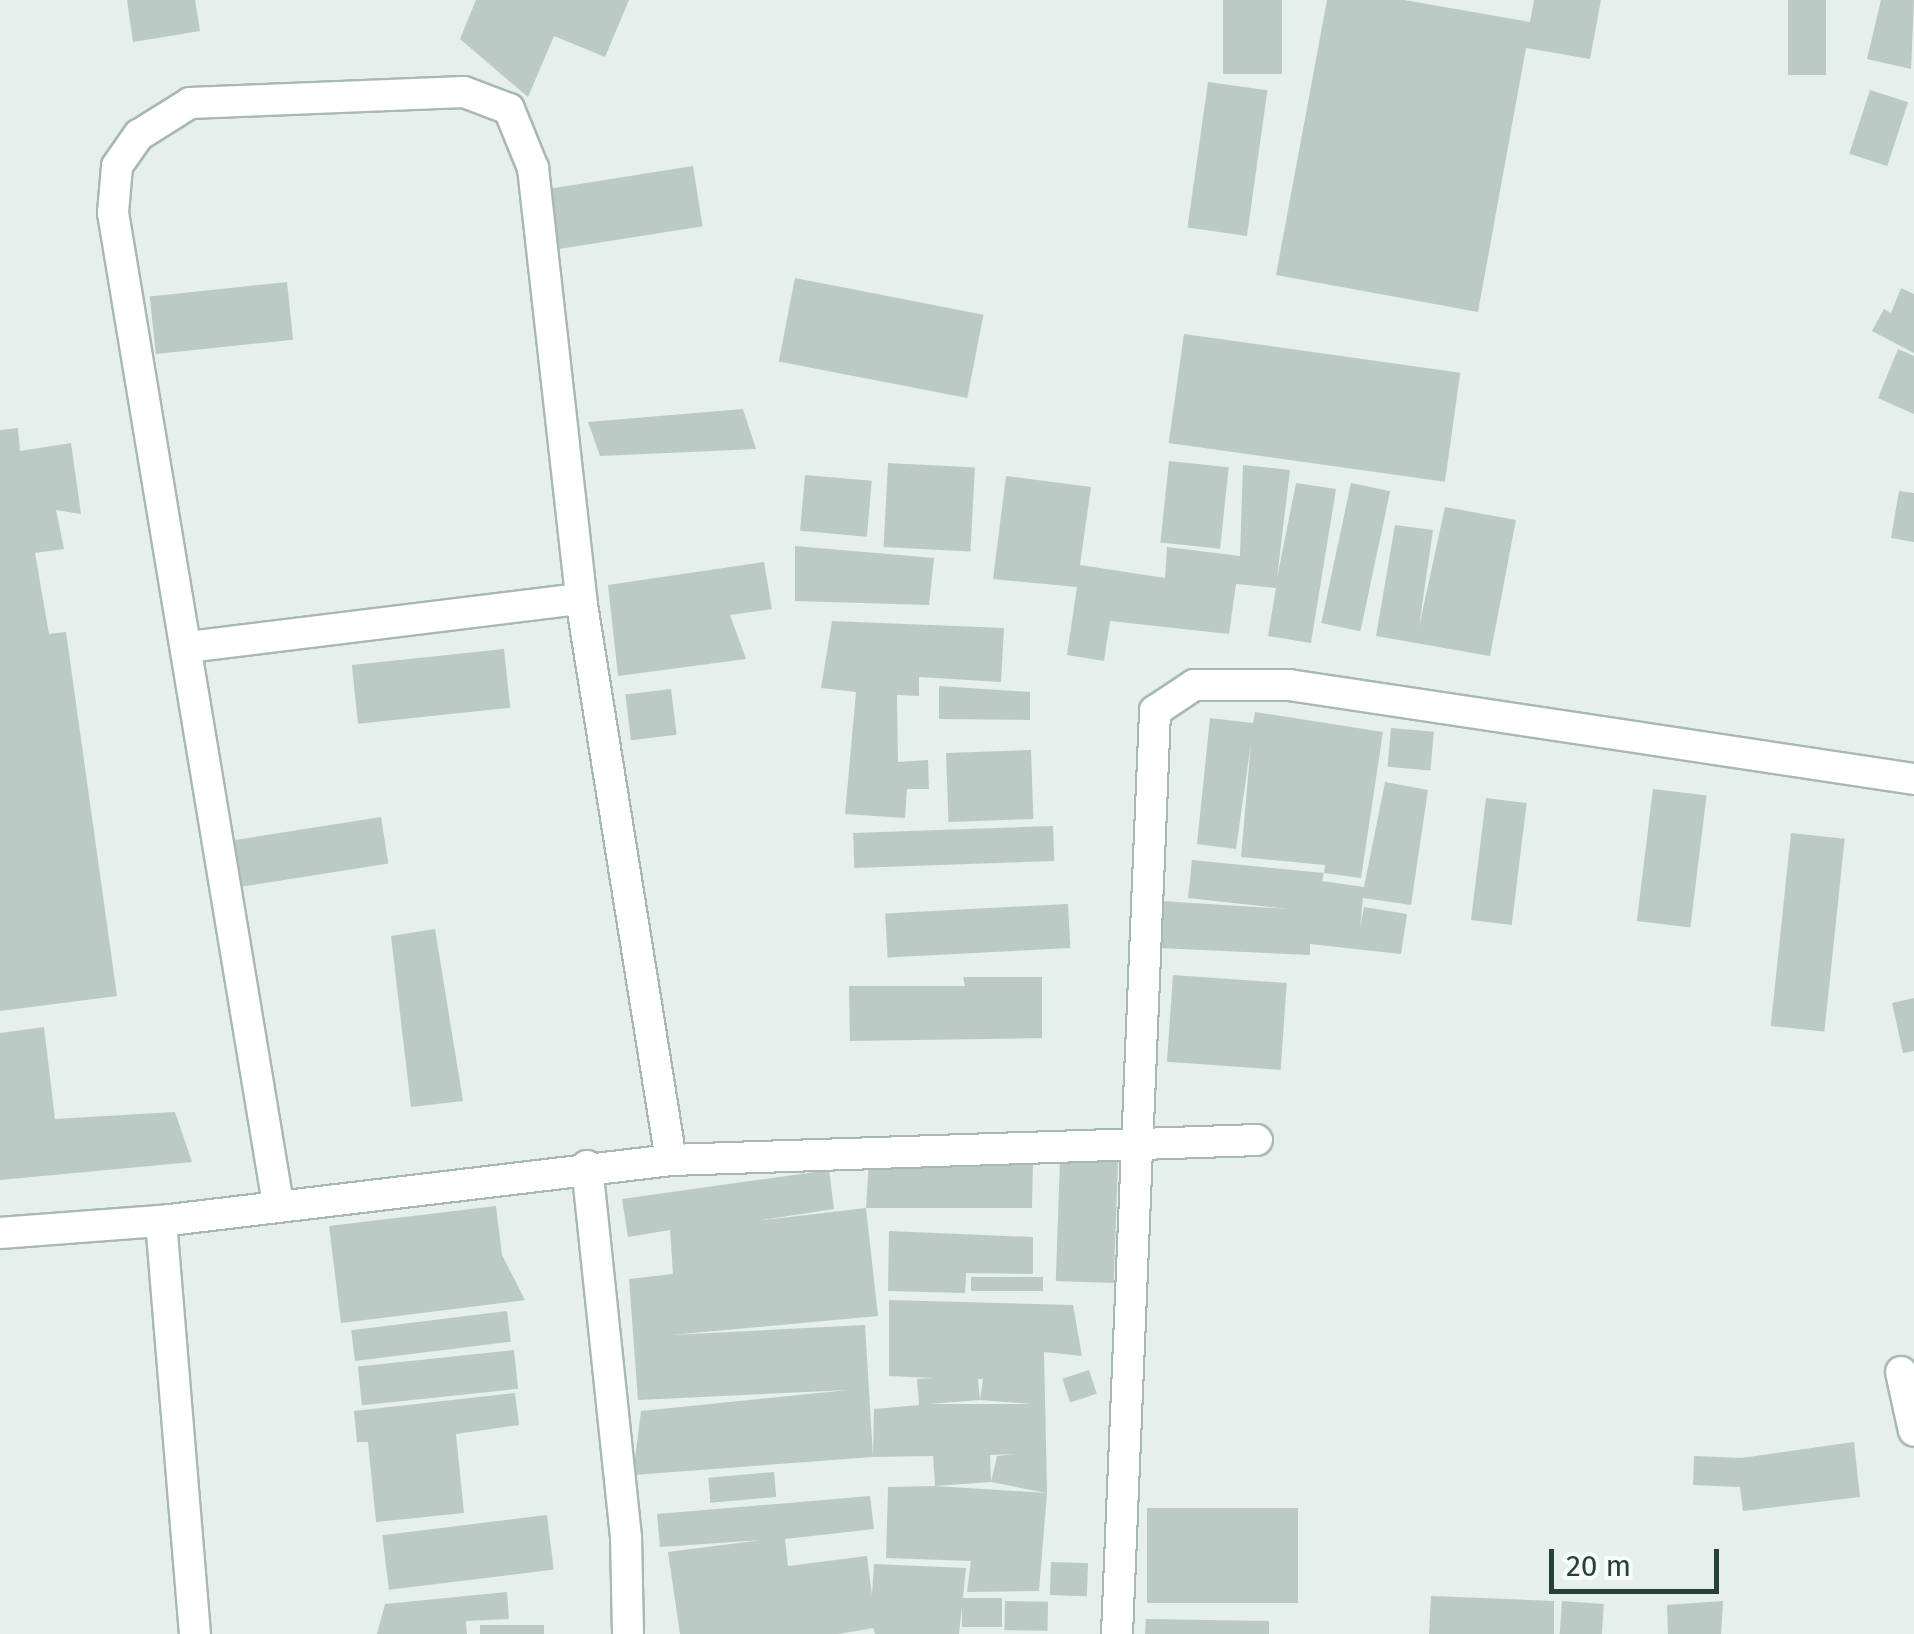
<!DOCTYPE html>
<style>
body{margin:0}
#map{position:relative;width:1914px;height:1634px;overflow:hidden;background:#e6efeb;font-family:"Fira Sans",sans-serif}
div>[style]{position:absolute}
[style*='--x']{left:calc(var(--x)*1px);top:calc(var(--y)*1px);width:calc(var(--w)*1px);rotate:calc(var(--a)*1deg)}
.building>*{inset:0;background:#bbcac4;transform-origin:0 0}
.roads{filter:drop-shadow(2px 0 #a8b8b2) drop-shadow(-2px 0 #a8b8b2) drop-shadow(0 2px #a8b8b2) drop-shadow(0 -2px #a8b8b2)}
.lane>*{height:30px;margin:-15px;padding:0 15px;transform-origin:15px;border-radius:15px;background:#fff}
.street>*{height:30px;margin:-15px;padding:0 15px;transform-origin:15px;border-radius:15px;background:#fff}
span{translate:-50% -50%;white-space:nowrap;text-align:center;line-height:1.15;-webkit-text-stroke:8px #f7fbf9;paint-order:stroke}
.scale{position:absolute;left:1549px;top:1549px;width:170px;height:45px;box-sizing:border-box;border:5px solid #24423a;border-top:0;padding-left:12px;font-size:30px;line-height:35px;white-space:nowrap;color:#24423a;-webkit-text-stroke:8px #f7fbf9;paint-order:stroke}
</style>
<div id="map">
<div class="building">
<div style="clip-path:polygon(127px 0,195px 0,200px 31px,133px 42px)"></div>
<div style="clip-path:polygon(476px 0,629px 0,605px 57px,554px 36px,528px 97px,460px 39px)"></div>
<div style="left:1223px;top:0;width:59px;height:74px"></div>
<div style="clip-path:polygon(1327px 0,1404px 0,1530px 22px,1534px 0,1601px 0,1590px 59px,1526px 48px,1478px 312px,1276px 275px)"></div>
<div style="left:1788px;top:0;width:38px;height:75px"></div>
<div style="clip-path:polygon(1881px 0,1914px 0,1911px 69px,1867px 59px)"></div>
<div style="left:1208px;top:82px;width:60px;height:147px;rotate:8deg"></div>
<div style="left:1870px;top:90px;width:40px;height:67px;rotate:18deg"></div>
<div style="left:693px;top:166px;width:61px;height:147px;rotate:81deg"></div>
<div style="left:795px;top:278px;width:192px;height:85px;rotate:11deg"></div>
<div style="left:287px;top:282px;width:58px;height:138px;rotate:84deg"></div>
<div style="clip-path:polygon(1901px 288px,1914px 294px,1914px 353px,1872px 331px,1884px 309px,1891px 313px)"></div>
<div style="left:1184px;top:334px;width:279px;height:110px;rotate:8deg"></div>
<div style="clip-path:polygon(1898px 349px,1914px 356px,1914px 414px,1878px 398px)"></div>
<div style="clip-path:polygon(743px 409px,756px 449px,600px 456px,588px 422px)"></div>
<div style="clip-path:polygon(18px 428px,20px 451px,71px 443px,81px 514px,56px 510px,64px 549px,35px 553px,49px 634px,66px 632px,117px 996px,0 1011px,0 430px)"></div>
<div style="left:1169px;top:461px;width:60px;height:82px;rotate:6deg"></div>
<div style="left:888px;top:463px;width:87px;height:84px;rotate:3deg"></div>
<div style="clip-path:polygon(1243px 465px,1290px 470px,1277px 578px,1296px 483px,1336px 489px,1311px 643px,1268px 636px,1276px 588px,1236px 584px,1229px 634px,1110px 621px,1104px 661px,1067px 655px,1077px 587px,993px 579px,1006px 476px,1091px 487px,1080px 565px,1165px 578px,1167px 547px,1240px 556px)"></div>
<div style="left:805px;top:475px;width:67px;height:56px;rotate:5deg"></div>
<div style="left:1351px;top:483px;width:40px;height:143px;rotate:12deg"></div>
<div style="clip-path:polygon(1899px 491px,1914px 493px,1914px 542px,1891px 538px)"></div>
<div style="clip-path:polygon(1445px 507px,1516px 520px,1490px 656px,1376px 636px,1395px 525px,1433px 530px,1419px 627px)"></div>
<div style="clip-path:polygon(795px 546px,934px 558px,929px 605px,795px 601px)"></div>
<div style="clip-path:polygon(764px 562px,772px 609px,730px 615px,746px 659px,618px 676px,608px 585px)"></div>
<div style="clip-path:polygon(832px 621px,1004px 628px,1001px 682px,919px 677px,919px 696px,897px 695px,898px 762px,928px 760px,929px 789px,907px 789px,905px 818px,845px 814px,856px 692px,821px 688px)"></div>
<div style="left:504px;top:649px;width:59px;height:153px;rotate:84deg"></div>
<div style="clip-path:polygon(939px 686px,1030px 692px,1030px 720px,939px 719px)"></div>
<div style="left:671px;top:689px;width:46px;height:46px;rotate:83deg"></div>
<div style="clip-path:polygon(1255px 712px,1383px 732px,1361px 878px,1324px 873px,1325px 865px,1241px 857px,1251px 743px,1236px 849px,1197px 844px,1210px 718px,1253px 723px)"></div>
<div style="left:1391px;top:728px;width:43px;height:39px;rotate:5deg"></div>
<div style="left:1031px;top:750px;width:69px;height:85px;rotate:88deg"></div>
<div style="clip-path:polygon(1385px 782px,1428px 790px,1411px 905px,1363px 898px,1360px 929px,1364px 907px,1407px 914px,1401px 954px,1310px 944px,1310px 955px,1159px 948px,1161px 901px,1289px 909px,1188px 898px,1192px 860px,1324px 873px,1322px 881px,1364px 887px)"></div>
<div style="left:1653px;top:789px;width:54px;height:133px;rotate:7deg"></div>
<div style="left:1486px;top:798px;width:41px;height:123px;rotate:7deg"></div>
<div style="left:381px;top:817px;width:47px;height:152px;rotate:81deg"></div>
<div style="left:1053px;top:826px;width:35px;height:200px;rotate:88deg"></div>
<div style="left:1791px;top:833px;width:54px;height:194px;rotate:6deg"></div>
<div style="left:1068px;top:904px;width:44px;height:183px;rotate:87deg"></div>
<div style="clip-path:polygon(435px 929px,463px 1101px,411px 1107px,391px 936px)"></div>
<div style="left:1173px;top:975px;width:114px;height:87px;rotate:4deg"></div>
<div style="clip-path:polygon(963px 977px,1042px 977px,1042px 1038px,850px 1041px,849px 986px,965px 986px)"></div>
<div style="clip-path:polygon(1914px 998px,1914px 1051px,1903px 1053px,1892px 1003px)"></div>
<div style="clip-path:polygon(44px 1027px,55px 1119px,175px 1112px,192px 1162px,0 1180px,0 1033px)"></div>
<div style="clip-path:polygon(869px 1160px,1033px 1161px,1032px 1208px,866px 1208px,878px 1316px,671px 1335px,865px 1325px,873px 1457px,633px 1475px,641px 1411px,848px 1390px,638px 1400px,629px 1279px,673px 1274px,670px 1230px,628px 1237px,622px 1199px,829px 1170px,834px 1209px,755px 1221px,866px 1208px)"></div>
<div style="left:1060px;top:1160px;width:58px;height:121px;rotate:2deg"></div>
<div style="clip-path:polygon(496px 1206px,502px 1255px,525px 1300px,341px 1323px,329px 1226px)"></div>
<div style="clip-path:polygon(889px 1231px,1033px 1237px,1033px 1274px,966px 1273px,965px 1293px,888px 1291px)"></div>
<div style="left:1043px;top:1277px;width:14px;height:72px;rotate:90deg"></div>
<div style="clip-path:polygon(evenodd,889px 1300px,1073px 1305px,1082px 1356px,1044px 1352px,1047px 1493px,991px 1482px,997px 1456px,1015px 1454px,990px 1455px,991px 1482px,935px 1486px,1047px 1493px,1039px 1591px,967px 1592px,971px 1561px,886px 1558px,888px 1487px,935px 1486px,933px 1456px,873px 1457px,874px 1409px,919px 1405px,917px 1379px,933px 1378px,889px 1376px,889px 1300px,978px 1379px,983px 1379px,980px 1400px,1032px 1404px,929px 1404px,980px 1400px,978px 1379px)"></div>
<div style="left:507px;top:1311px;width:31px;height:157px;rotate:83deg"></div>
<div style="left:514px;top:1350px;width:39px;height:157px;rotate:84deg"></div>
<div style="left:1089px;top:1370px;width:25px;height:28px;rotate:72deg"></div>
<div style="clip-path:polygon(515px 1393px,519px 1425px,456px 1434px,464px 1513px,376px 1522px,368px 1442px,357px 1442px,354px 1411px)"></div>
<div style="clip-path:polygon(1854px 1442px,1860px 1497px,1743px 1511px,1740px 1487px,1693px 1485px,1694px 1456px,1742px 1458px)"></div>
<div style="left:774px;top:1472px;width:25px;height:66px;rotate:85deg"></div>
<div style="clip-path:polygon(870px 1496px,874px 1529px,785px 1539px,788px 1566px,867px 1556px,872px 1595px,874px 1564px,966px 1568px,959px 1634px,875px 1634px,873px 1628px,839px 1634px,680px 1634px,668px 1552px,762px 1540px,660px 1547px,657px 1514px)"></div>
<div style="left:1147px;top:1508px;width:151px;height:95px"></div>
<div style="left:547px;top:1515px;width:55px;height:166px;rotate:83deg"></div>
<div style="left:1051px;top:1562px;width:37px;height:33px;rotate:2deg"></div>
<div style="clip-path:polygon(507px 1592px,509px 1619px,466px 1621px,467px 1634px,377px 1634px,385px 1604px)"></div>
<div style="clip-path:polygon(1431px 1596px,1554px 1601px,1554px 1634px,1429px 1634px)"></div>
<div style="left:1002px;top:1598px;width:29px;height:40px;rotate:90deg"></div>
<div style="left:1005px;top:1601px;width:43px;height:29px;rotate:1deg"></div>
<div style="left:1562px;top:1601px;width:42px;height:33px;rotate:4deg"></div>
<div style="clip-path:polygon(1723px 1601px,1721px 1634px,1668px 1634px,1667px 1605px)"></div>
<div style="clip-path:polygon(1146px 1619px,1269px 1621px,1269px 1634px,1145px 1634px)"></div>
<div style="left:480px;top:1625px;width:64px;height:9px"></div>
</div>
<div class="roads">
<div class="lane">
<div style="--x:188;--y:647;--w:396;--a:-7"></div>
<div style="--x:278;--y:1204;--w:1005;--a:-99.45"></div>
<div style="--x:113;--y:213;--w:47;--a:-85.1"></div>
<div style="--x:117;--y:166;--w:38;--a:-55"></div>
<div style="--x:139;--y:135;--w:60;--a:-32.1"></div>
<div style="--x:190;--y:103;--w:274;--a:-2.3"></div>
<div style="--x:464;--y:92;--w:48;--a:20.7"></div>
<div style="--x:509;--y:109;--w:64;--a:67.9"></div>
<div style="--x:533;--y:168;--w:434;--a:83.6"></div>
<div style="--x:581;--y:599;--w:568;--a:80.89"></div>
</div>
<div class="street">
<div style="--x:587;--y:1166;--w:373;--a:84"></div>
<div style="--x:626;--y:1537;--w:97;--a:88.8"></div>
<div style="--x:161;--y:1221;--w:414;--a:85.3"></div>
<div style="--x:0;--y:1233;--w:161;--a:-4.3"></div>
<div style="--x:161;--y:1221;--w:514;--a:-6.82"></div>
<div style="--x:671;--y:1160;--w:586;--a:-1.95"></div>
<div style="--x:1901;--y:1372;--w:60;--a:77.6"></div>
<div style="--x:1117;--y:1634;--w:924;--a:-87.64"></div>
<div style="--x:1155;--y:711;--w:47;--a:-33.7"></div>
<div style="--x:1194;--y:685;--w:95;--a:0"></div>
<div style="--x:1289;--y:685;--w:632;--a:8.55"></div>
</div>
</div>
<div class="scale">20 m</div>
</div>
